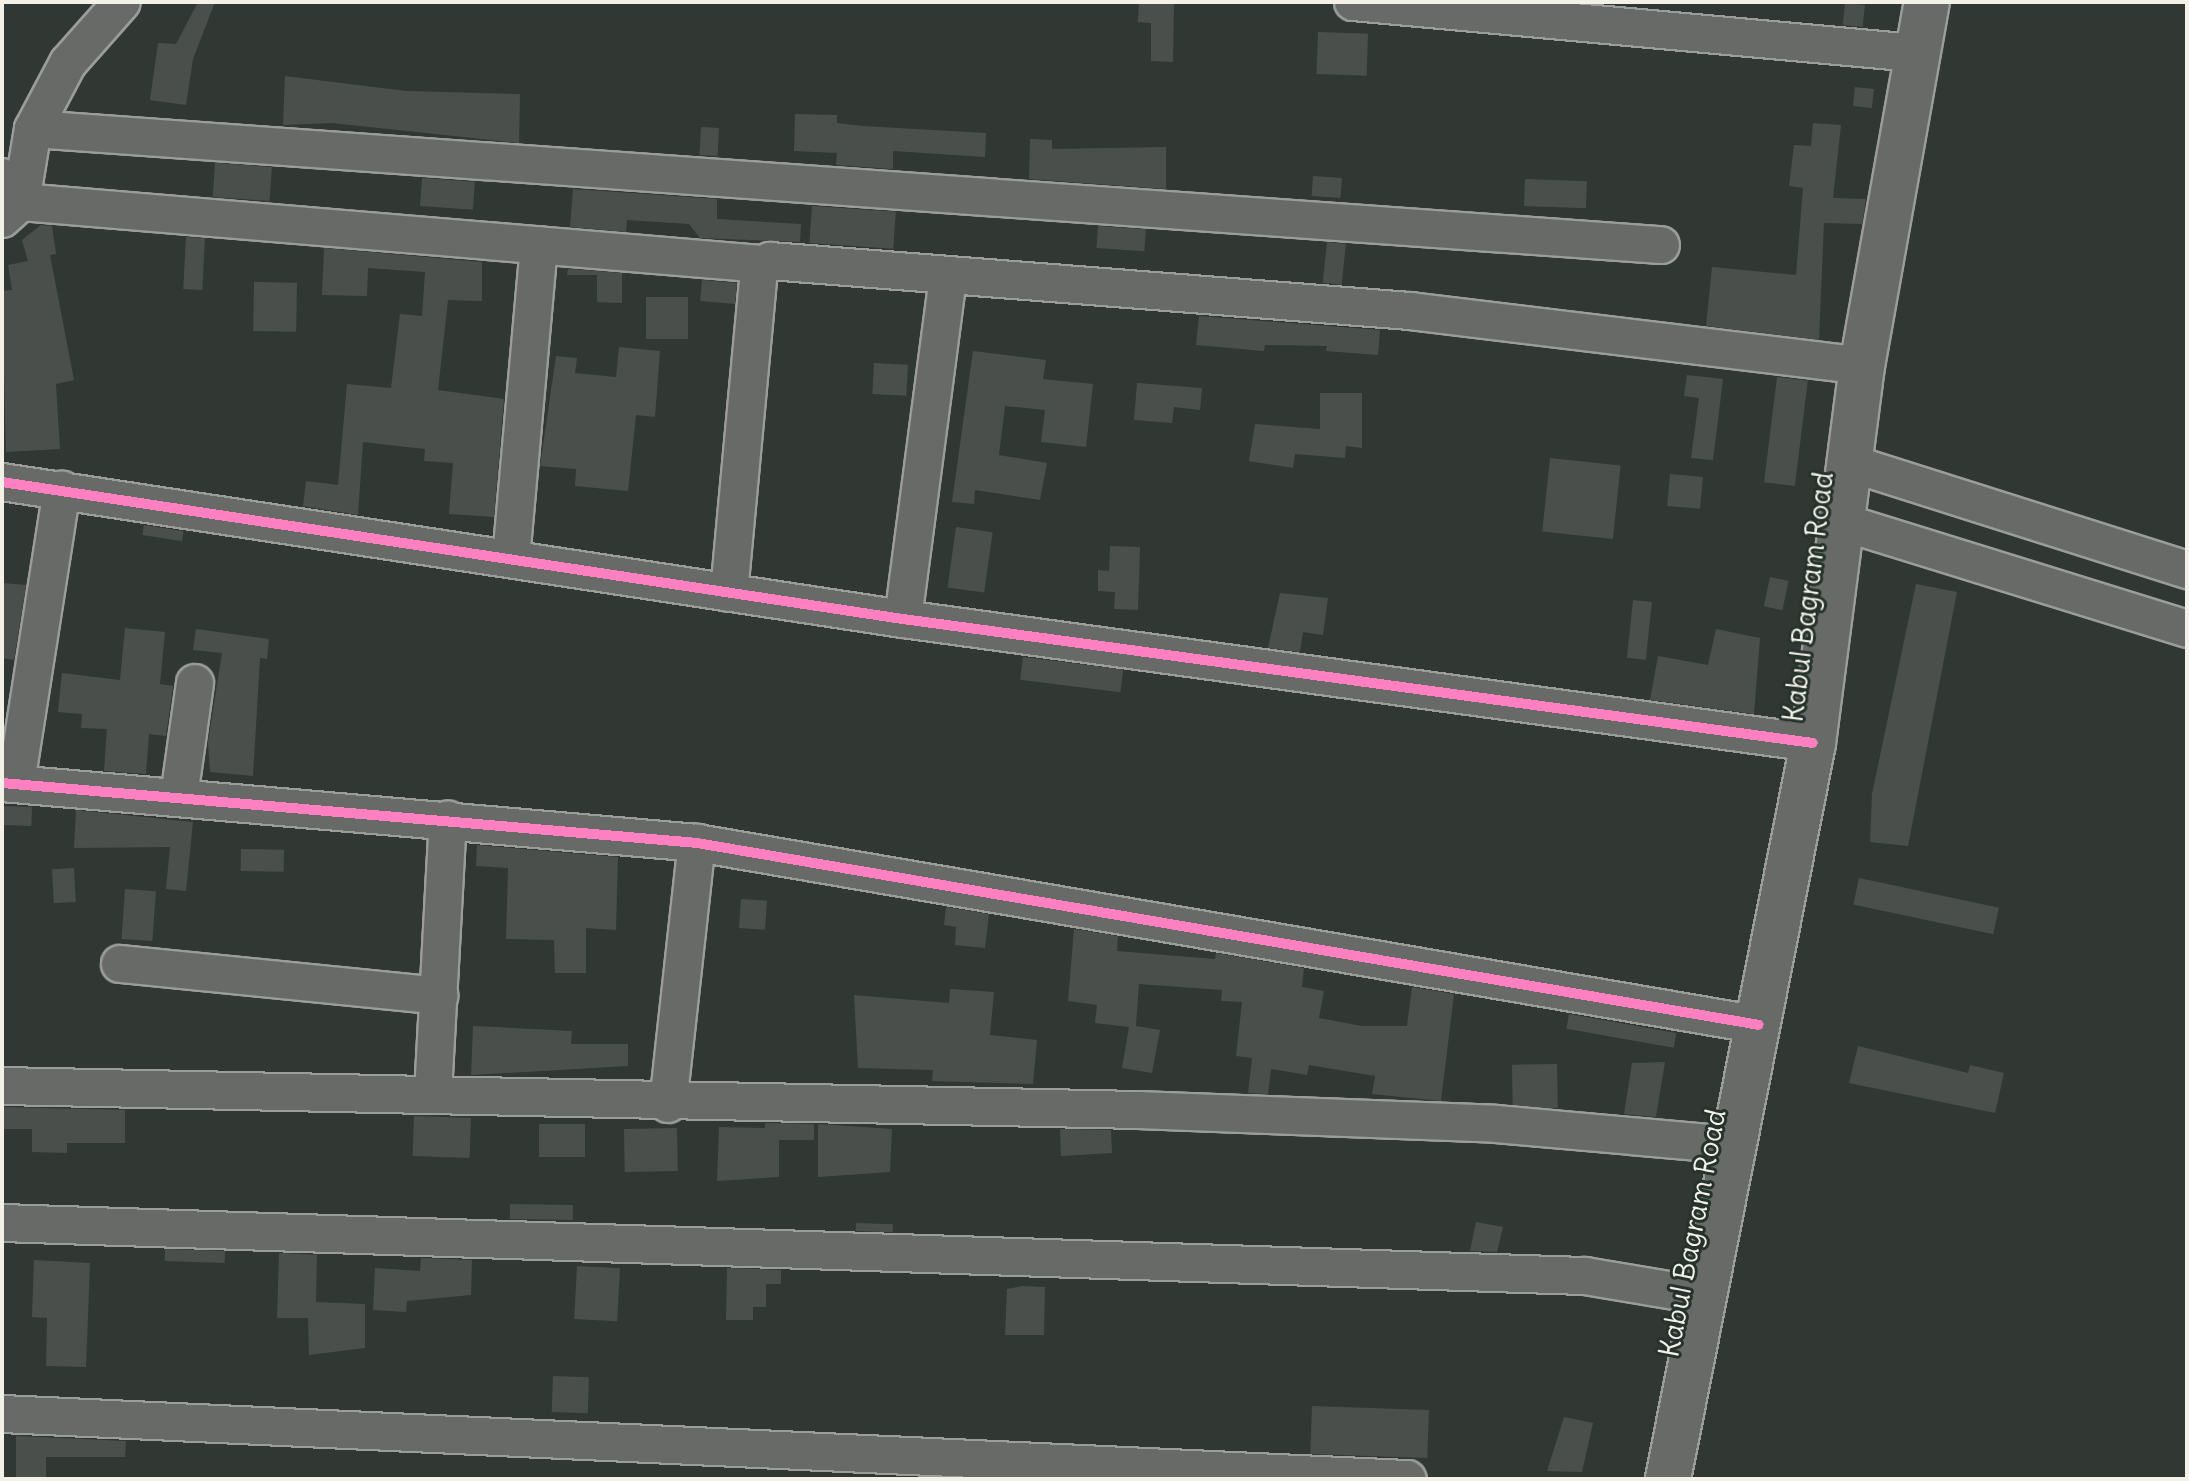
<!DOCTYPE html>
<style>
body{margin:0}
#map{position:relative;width:2189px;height:1481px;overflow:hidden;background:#313834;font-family:Delius,sans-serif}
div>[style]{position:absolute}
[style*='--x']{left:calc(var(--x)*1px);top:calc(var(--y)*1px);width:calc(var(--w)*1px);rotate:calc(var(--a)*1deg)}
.building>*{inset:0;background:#4a4f4c;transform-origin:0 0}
.roads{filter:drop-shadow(2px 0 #9a9d99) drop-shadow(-2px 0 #9a9d99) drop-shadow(0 2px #9a9d99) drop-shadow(0 -2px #9a9d99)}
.minor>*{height:36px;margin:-18px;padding:0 18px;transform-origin:18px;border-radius:18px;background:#676a66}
.highway>*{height:44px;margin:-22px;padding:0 22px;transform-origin:22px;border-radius:22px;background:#676a66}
.cycleway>*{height:10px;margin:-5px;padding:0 5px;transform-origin:5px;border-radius:5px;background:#ff80c0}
span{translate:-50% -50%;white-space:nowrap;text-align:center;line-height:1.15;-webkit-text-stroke:6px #26332d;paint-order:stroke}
.street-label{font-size:28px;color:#f4f1e8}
.frame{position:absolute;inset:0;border:4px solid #f4f1e8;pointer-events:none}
</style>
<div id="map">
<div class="building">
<div style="clip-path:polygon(198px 2px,215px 2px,193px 59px,186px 105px,150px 100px,158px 43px,176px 44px)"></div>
<div style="clip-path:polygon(1139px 2px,1174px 2px,1173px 62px,1151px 61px,1151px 23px,1138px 22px)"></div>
<div style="left:1845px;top:3px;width:20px;height:22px;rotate:6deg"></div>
<div style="left:1318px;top:32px;width:50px;height:42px;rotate:2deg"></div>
<div style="clip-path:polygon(285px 76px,406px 91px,520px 94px,519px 143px,332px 123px,283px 125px)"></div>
<div style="left:1855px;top:87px;width:19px;height:19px;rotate:6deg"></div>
<div style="clip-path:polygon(795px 114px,837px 115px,837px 123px,863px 126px,986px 133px,985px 157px,893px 151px,893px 169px,836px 165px,837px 153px,794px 151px)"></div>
<div style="clip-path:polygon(1813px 123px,1841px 125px,1833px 198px,1866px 199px,1862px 224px,1824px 223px,1819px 340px,1706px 326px,1712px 267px,1796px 275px,1803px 188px,1789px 186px,1794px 145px,1811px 146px)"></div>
<div style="left:701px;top:127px;width:18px;height:28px;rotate:3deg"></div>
<div style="clip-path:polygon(1030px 139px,1052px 140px,1052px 149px,1166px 147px,1166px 189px,1029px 179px)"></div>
<div style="left:215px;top:163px;width:57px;height:34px;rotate:4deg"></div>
<div style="left:1313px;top:176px;width:29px;height:20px;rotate:4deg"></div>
<div style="left:422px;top:178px;width:53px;height:28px;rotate:4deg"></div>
<div style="left:1525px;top:179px;width:62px;height:27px;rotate:2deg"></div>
<div style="clip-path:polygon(573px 189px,717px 199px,717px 219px,801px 224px,800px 242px,700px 238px,689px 224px,627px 220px,626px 232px,570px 227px)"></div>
<div style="left:812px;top:206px;width:84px;height:37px;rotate:4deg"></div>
<div style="clip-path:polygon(41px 225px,52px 226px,56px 254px,50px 255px,74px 380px,56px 384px,60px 449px,6px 452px,2px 291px,12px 290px,8px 265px,28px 261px,22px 240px)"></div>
<div style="left:1098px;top:226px;width:48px;height:22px;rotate:4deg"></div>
<div style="left:186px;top:237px;width:19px;height:52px;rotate:3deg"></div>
<div style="left:1327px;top:242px;width:19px;height:41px;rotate:6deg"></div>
<div style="clip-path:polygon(324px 248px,482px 262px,482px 301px,448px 300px,438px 390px,504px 399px,494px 517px,449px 514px,453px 463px,424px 461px,425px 449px,363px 442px,358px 515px,303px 506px,306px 481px,338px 485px,347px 384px,391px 388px,400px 314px,422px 316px,425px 272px,368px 268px,367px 296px,322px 295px)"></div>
<div style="clip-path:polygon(568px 269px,622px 273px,622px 303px,597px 302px,597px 275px,567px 275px)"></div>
<div style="left:702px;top:280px;width:35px;height:21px;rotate:5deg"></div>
<div style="left:254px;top:282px;width:43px;height:49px;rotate:1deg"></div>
<div style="left:688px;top:297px;width:42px;height:42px;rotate:90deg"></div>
<div style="clip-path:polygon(1199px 316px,1380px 330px,1378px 355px,1326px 351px,1327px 346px,1265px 345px,1264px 351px,1196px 345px)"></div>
<div style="clip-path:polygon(619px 347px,660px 351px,655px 417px,636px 415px,628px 491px,575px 486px,576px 469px,540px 466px,556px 356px,577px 358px,575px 373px,616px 377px)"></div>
<div style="clip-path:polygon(973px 351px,1046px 360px,1043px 379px,1093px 384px,1086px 447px,1041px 442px,1045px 410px,1005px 406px,999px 455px,1047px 463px,1040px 500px,975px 490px,974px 504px,952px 502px)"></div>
<div style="left:874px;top:363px;width:34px;height:31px;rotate:3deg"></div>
<div style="clip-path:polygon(1687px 375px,1723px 379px,1713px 460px,1691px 458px,1699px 398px,1684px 396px)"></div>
<div style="left:1777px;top:377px;width:31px;height:106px;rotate:7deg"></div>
<div style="clip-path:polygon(1137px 383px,1202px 388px,1200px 410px,1174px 407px,1172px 423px,1134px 420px)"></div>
<div style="clip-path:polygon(1320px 393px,1362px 393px,1362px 448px,1346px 446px,1345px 458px,1295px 454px,1293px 468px,1249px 461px,1255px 424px,1320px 429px)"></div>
<div style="left:1550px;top:458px;width:71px;height:74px;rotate:6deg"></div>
<div style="left:1670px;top:474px;width:33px;height:32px;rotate:5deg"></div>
<div style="left:144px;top:525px;width:40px;height:10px;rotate:9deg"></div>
<div style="left:956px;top:527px;width:37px;height:61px;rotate:8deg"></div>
<div style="clip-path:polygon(1110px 546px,1140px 547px,1138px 610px,1114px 609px,1115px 592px,1098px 591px,1098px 570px,1109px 571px)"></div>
<div style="left:1770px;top:577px;width:19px;height:30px;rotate:12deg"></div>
<div style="clip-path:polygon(2px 583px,26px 585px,14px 660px,2px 658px)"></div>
<div style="clip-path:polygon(1916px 584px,1957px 592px,1908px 846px,1870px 842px,1872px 794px)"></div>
<div style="clip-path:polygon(1280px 593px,1328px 598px,1323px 635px,1303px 632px,1300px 652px,1268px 648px)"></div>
<div style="left:1633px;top:600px;width:19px;height:58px;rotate:6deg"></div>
<div style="clip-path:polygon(125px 628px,165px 632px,160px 684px,173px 686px,166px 736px,149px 734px,146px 774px,104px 771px,107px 729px,81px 728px,82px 714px,58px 712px,62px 673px,120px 680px)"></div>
<div style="clip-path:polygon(196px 629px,269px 639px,267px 659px,260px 658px,253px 776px,210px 772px,208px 742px,222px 653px,193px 650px)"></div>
<div style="clip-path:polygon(1716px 629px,1760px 638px,1754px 714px,1650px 700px,1658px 656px,1708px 665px)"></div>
<div style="left:1023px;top:657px;width:101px;height:23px;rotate:7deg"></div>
<div style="left:2px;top:806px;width:30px;height:19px;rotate:2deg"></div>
<div style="clip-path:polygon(76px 810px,193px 822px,186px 891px,166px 889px,170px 847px,74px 848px)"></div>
<div style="clip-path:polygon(477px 845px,618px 857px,616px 930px,586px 928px,586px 973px,555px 973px,554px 940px,506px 939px,508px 868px,476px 866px)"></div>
<div style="left:241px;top:849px;width:43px;height:22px;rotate:1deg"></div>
<div style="left:74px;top:868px;width:34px;height:22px;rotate:87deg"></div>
<div style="left:1859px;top:878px;width:143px;height:27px;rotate:12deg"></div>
<div style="left:125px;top:889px;width:31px;height:50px;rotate:4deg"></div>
<div style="left:741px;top:899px;width:26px;height:29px;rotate:4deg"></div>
<div style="clip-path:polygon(946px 907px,989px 914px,985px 948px,955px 945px,956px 927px,944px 925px)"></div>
<div style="clip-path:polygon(1074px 929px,1118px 936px,1117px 951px,1215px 959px,1216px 953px,1304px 968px,1302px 987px,1324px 991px,1319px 1018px,1362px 1026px,1407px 1026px,1412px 987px,1454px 994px,1441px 1101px,1372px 1094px,1375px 1076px,1309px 1065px,1307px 1075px,1271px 1069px,1268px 1094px,1248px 1093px,1252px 1058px,1236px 1056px,1242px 1002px,1221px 1001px,1222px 990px,1139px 984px,1136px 1026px,1160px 1030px,1152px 1073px,1122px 1068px,1129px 1027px,1095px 1023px,1097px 1005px,1068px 1001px)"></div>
<div style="clip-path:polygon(950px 989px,994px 992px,990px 1035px,1037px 1040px,1033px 1084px,932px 1081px,933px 1070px,858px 1068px,854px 995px,949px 1003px)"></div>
<div style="left:1569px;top:1014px;width:109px;height:15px;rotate:10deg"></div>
<div style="clip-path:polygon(473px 1026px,572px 1031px,571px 1044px,628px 1044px,628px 1066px,471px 1075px)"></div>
<div style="clip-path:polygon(1858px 1046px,1968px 1073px,1970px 1065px,2004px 1073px,1995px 1113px,1849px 1083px)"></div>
<div style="clip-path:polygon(1665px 1062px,1656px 1117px,1624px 1114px,1632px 1063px)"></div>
<div style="left:1557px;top:1064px;width:44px;height:45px;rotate:89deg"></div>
<div style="clip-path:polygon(2px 1107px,125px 1110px,125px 1143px,67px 1143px,67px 1153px,32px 1152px,32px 1129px,2px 1129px)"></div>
<div style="left:414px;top:1116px;width:57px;height:40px;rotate:2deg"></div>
<div style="clip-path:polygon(765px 1123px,814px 1124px,814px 1140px,779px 1140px,779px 1177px,717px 1181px,719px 1127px,765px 1128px)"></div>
<div style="left:539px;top:1124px;width:46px;height:33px"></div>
<div style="clip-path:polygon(818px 1124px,892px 1129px,890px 1172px,818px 1177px)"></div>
<div style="left:677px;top:1128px;width:43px;height:53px;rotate:89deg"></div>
<div style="clip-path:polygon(1060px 1129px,1111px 1130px,1112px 1153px,1061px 1156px)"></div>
<div style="left:510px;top:1204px;width:63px;height:15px;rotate:1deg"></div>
<div style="clip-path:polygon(1476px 1222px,1503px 1227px,1497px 1252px,1470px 1251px)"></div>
<div style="left:856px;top:1223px;width:37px;height:8px;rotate:2deg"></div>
<div style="left:165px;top:1249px;width:60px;height:12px;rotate:2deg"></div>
<div style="clip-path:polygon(279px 1253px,317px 1255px,316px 1302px,365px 1304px,365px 1348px,309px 1355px,308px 1318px,277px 1318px)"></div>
<div style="clip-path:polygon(421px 1258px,472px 1260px,471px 1295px,407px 1301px,406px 1312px,373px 1310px,375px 1268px,420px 1271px)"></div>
<div style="clip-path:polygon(34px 1260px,90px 1263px,86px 1367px,46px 1366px,47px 1318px,32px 1317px)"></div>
<div style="left:577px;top:1266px;width:43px;height:53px;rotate:3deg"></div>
<div style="clip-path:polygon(727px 1268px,781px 1270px,781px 1284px,766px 1284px,766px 1307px,753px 1307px,753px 1320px,726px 1320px)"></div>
<div style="clip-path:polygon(1023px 1286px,1045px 1287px,1044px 1335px,1005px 1335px,1007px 1289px)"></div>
<div style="left:553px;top:1376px;width:36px;height:36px;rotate:2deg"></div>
<div style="left:1312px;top:1406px;width:117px;height:48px;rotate:2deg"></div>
<div style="clip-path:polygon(1564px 1417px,1593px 1423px,1582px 1472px,1547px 1471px)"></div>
<div style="clip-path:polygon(16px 1436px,126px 1441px,125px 1457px,46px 1457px,46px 1479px,16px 1479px)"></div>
</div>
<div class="roads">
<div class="minor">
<div style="--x:1353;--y:2;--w:564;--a:5.19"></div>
<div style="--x:33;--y:129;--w:1632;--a:4.08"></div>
<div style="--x:2;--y:177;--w:31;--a:53"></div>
<div style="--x:21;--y:202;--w:745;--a:4.78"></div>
<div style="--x:2;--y:219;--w:25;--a:-42"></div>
<div style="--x:21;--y:202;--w:74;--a:-80.7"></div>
<div style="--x:33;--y:129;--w:75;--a:-62.1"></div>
<div style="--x:68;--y:63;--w:81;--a:-48.5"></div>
<div style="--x:1850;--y:463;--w:354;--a:17.6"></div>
<div style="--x:2;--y:482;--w:911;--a:8.65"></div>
<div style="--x:903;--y:619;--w:918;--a:7.76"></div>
<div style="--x:1842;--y:522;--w:361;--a:17.2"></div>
<div style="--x:511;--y:559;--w:315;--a:-84.9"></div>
<div style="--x:729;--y:593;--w:325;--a:-84.7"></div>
<div style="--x:759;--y:269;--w:14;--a:-36"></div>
<div style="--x:770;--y:261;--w:642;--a:4.47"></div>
<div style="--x:1410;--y:311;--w:455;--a:6.9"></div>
<div style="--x:903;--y:619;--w:345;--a:-82.5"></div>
<div style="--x:2;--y:783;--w:698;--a:4.93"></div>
<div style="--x:697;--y:843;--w:1077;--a:9.72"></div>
<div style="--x:16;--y:783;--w:297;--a:-81.1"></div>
<div style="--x:179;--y:797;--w:115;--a:-82"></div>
<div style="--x:120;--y:964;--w:321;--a:5.7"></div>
<div style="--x:2;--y:1086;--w:1136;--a:1.21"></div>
<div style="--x:1138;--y:1110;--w:358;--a:2.2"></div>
<div style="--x:1496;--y:1124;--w:238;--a:5.1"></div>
<div style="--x:433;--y:1094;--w:275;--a:-86.9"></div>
<div style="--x:668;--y:1104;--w:263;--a:-83.7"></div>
<div style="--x:2;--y:1223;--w:1584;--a:1.92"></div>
<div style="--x:1585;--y:1276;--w:121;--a:9.5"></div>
<div style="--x:2;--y:1414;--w:1407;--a:2.65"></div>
</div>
<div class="highway">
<div style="--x:1668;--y:1479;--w:750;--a:-78.85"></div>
<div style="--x:1813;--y:743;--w:380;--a:-82.6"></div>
<div style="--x:1862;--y:366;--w:370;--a:-79.9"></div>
</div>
</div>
<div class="cycleway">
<div style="--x:2;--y:482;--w:911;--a:8.65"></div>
<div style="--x:903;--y:619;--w:918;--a:7.76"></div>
<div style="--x:2;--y:783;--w:698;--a:4.93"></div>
<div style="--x:697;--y:843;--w:1077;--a:9.72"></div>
</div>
<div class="street-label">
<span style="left:1808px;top:597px;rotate:-83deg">Kabul Bagram Road</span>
<span style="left:1692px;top:1233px;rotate:-79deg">Kabul Bagram Road</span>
</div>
<div class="frame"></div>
</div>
